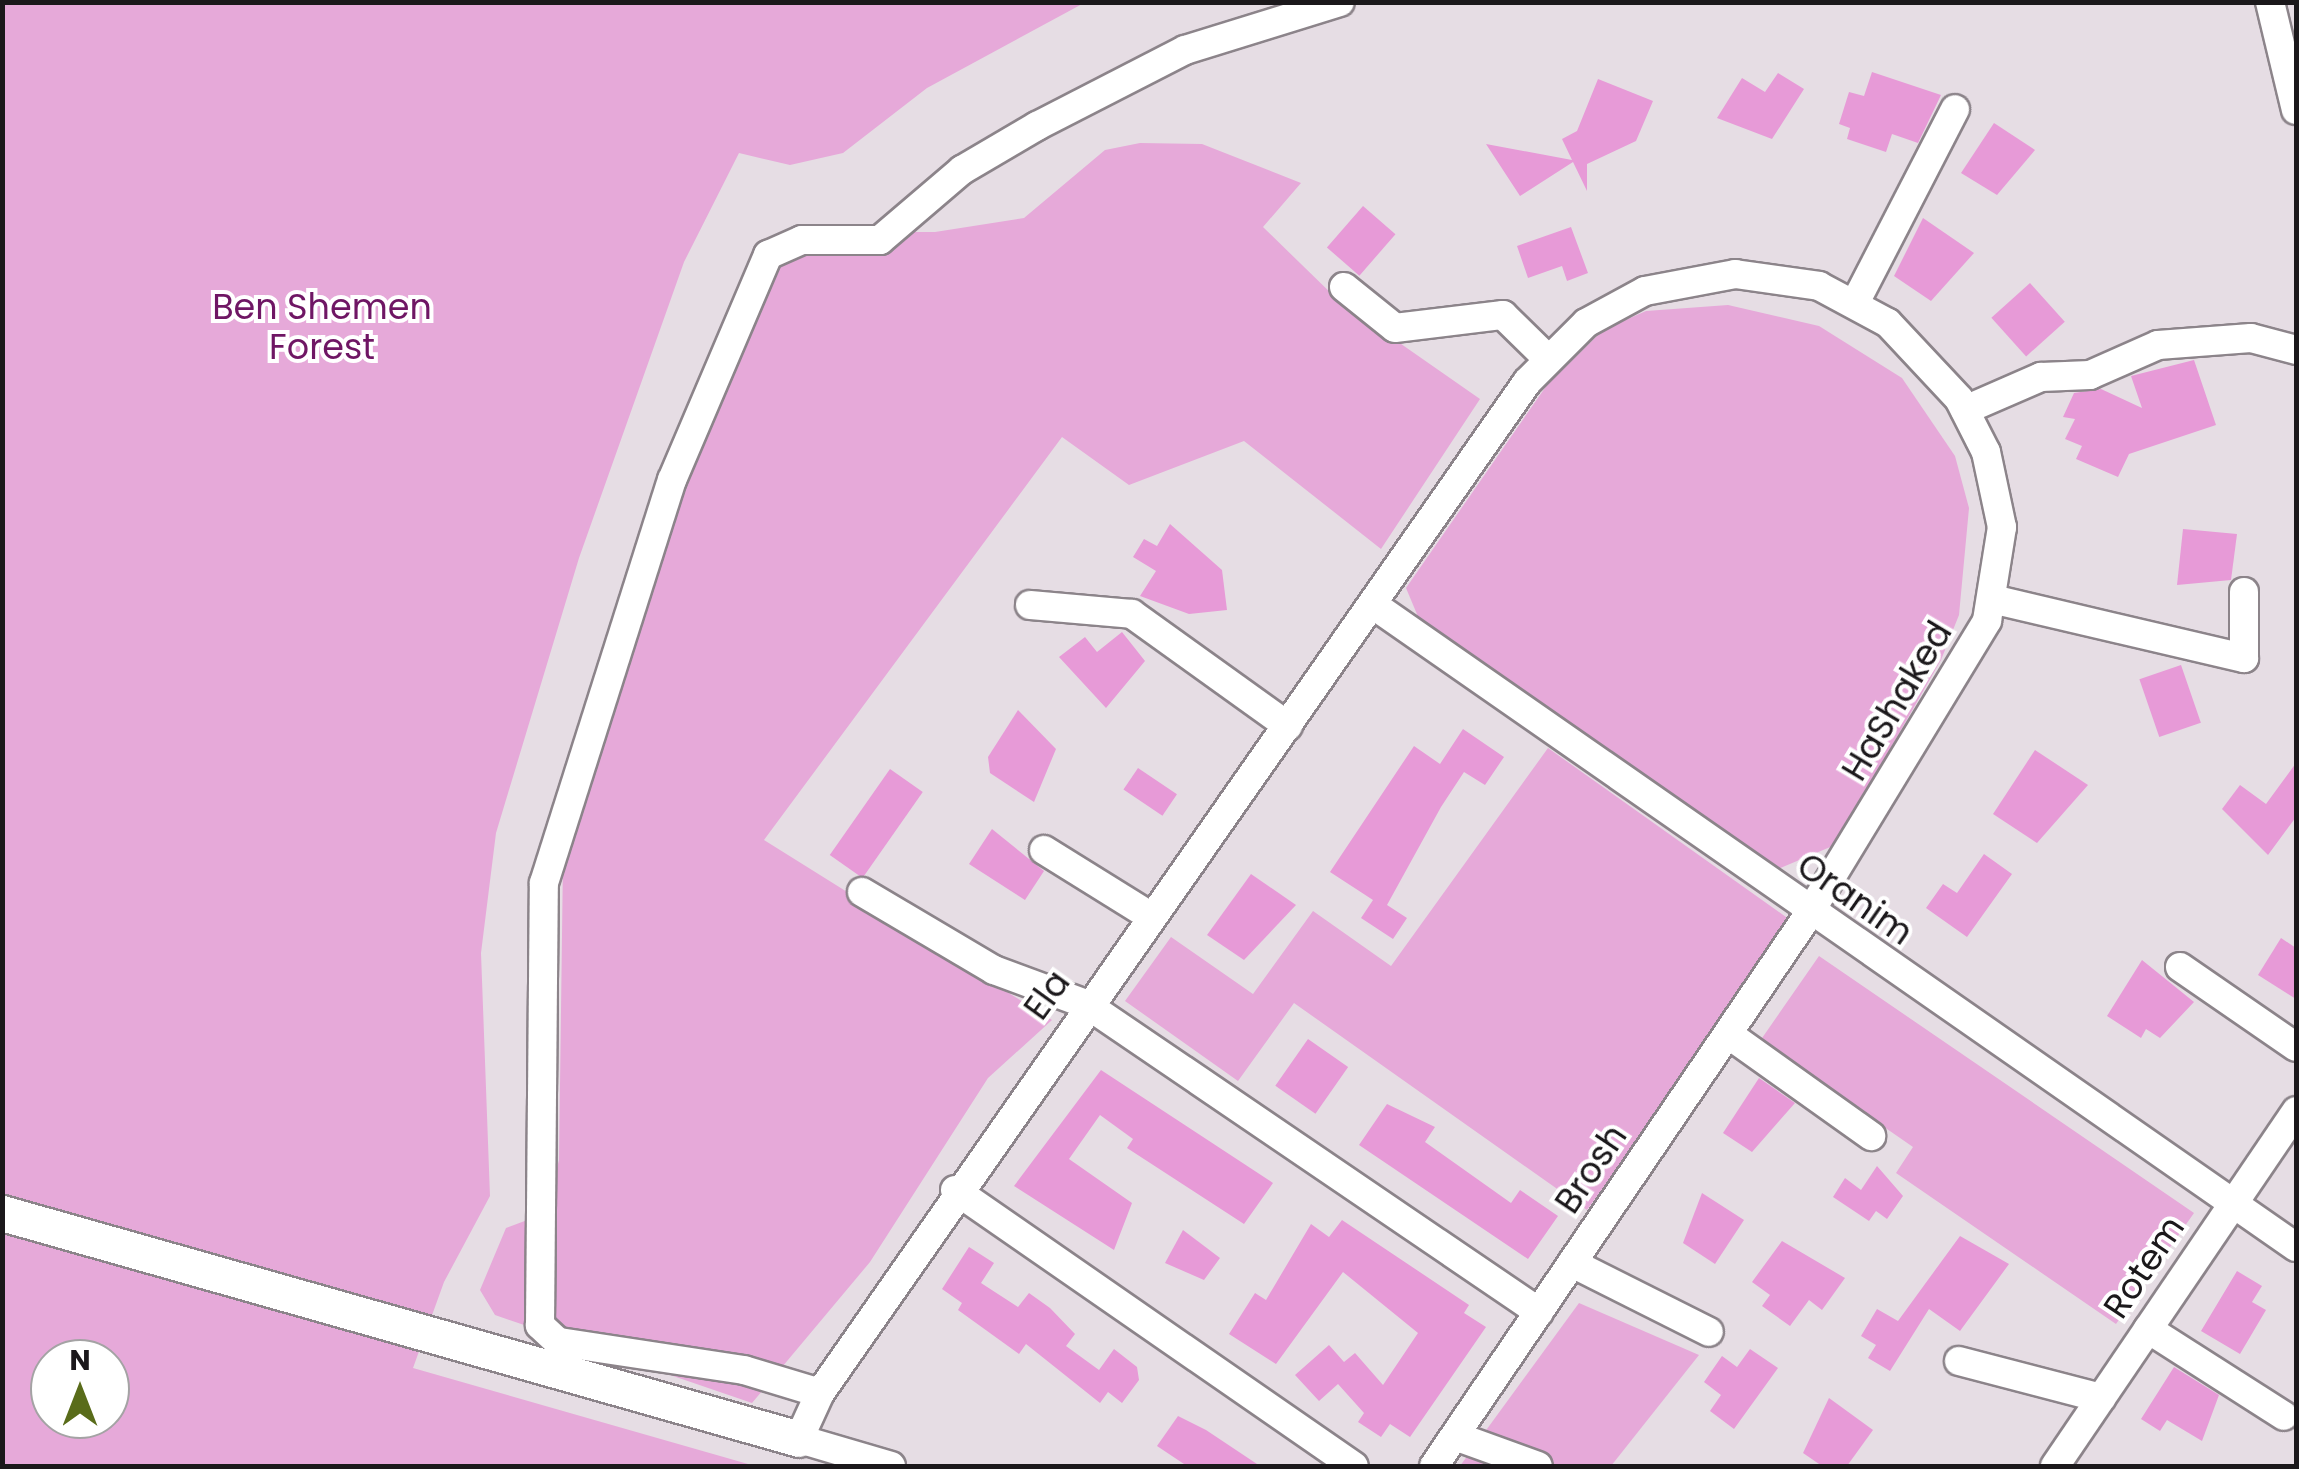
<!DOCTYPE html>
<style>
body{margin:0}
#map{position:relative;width:2299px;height:1469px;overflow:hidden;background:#e6dde4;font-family:Poppins,sans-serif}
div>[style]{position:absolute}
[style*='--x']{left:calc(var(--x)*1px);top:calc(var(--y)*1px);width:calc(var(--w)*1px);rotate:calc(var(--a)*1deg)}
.green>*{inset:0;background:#e6a9d9}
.building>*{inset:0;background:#e79ad7;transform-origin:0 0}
.roads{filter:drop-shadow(2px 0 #8c848a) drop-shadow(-2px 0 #8c848a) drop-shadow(0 2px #8c848a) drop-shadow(0 -2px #8c848a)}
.minor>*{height:28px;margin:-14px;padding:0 14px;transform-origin:14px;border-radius:14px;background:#fff}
.major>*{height:35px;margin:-17.5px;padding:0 17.5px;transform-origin:17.5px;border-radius:17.5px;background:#fff}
span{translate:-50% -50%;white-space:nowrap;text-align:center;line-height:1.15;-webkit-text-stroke:8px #fff;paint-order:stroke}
.park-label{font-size:35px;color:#6f1664}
.street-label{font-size:35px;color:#1b181b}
.frame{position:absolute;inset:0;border:5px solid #1b181b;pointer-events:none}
.north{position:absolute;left:30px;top:1339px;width:100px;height:100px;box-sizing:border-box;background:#fff;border:2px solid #a4a3a4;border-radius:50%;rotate:0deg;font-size:28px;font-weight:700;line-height:40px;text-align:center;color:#1b181b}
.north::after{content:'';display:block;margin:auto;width:35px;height:45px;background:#596c1a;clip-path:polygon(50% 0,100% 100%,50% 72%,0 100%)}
</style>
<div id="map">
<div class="green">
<div style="clip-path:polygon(evenodd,3px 3px,1084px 3px,927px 88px,843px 153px,790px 165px,739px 153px,684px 262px,579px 558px,496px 833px,481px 953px,490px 1196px,444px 1282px,413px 1368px,755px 1466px,3px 1466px,3px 3px,50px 1359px,110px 1359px,110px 1419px,50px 1419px,50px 1359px)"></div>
<div style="clip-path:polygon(1140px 143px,1202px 144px,1301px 183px,1263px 227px,1338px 300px,1480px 399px,1381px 549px,1244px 441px,1129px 485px,1062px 437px,764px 840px,1052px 1020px,988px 1078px,870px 1262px,752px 1403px,495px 1315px,480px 1290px,506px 1228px,546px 1213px,559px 1160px,563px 860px,668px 517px,775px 260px,803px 232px,935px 232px,1024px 218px,1105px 150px)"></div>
<div style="clip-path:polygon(1728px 305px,1819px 326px,1902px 378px,1955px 456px,1969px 508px,1959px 615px,1941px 660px,1835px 845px,1778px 869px,1419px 619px,1406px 588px,1547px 385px,1603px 330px,1646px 311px)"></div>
<div style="clip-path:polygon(1548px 748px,1793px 922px,1587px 1210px,1294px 1003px,1238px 1081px,1125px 1001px,1171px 937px,1253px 994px,1313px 911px,1391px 966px)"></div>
<div style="clip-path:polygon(1819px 956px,2194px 1213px,2116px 1324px,1896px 1173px,1913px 1147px,1760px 1041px)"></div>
<div style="clip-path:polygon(1579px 1303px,1699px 1355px,1611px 1466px,1460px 1466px)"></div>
</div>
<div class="building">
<div style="clip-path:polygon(1872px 72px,1941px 95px,1918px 143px,1892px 134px,1886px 152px,1847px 139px,1850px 128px,1839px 124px,1849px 92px,1864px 96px)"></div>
<div style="clip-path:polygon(1778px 73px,1804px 89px,1772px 139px,1717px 118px,1742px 78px,1765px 92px)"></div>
<div style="clip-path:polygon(1598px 79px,1653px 101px,1636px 141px,1587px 164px,1587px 191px,1573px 162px,1520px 196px,1486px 144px,1572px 160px,1562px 139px,1577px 131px)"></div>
<div style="clip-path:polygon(1994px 123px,2035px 150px,1997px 195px,1961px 173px)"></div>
<div style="left:1363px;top:206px;width:43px;height:55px;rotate:41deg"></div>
<div style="clip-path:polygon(1923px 218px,1974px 253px,1931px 301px,1894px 276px)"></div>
<div style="clip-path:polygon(1571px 227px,1588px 273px,1567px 281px,1562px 266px,1528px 278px,1517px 246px)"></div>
<div style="left:2030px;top:283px;width:52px;height:52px;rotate:48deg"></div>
<div style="clip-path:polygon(2194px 360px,2216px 425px,2129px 454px,2118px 477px,2076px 459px,2082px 446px,2065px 439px,2075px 419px,2063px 417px,2074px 393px,2101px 389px,2142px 408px,2131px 376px)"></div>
<div style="clip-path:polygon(1170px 524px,1222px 570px,1227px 610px,1189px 614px,1140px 596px,1156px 571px,1133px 557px,1144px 539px,1157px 546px)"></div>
<div style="clip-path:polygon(2183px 529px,2237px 534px,2231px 580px,2177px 585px)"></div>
<div style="clip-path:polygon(1122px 632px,1145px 661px,1106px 708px,1059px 657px,1085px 637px,1097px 652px)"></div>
<div style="left:2181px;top:665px;width:61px;height:44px;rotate:71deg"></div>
<div style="clip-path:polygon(1018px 710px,1056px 749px,1034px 802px,990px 773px,988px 757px)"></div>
<div style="clip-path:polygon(1463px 729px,1504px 757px,1485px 785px,1464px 772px,1441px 807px,1387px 905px,1407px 918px,1393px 939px,1361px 918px,1373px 900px,1330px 872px,1414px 746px,1440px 764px)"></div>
<div style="clip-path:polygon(2035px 750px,2088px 785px,2037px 843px,1993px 814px)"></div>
<div style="clip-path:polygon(2296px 763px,2296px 817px,2268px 855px,2222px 809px,2240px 785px,2266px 804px)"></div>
<div style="left:1138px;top:768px;width:47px;height:26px;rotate:34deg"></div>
<div style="left:890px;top:769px;width:40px;height:105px;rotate:35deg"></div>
<div style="clip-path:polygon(992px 829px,1044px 871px,1025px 900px,969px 864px)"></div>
<div style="clip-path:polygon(1984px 854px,2012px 874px,1967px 937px,1926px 908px,1943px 884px,1957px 893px)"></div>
<div style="clip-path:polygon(1251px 874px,1296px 905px,1244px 960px,1207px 935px)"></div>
<div style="clip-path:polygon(2281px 938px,2296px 948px,2296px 999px,2258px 975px)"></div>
<div style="clip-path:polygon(2142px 960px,2194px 1002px,2160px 1038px,2146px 1029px,2141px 1038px,2107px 1016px)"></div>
<div style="left:1308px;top:1039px;width:49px;height:57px;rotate:35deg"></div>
<div style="clip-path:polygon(1101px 1070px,1273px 1183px,1244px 1224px,1127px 1148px,1133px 1139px,1100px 1115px,1069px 1159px,1132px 1203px,1114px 1250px,1014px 1186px)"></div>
<div style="clip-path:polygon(1759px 1078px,1795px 1103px,1752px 1152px,1723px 1133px)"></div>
<div style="clip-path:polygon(1387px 1104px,1435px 1127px,1425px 1142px,1511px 1203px,1520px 1190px,1558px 1216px,1528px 1259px,1359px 1145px)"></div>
<div style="clip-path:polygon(1877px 1166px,1903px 1196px,1887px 1219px,1876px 1211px,1869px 1221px,1833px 1197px,1845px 1178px,1861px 1190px)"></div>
<div style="clip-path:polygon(1702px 1193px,1744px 1220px,1715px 1264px,1683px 1243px)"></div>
<div style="clip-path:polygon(1342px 1220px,1469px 1305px,1464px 1313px,1486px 1327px,1410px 1437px,1390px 1424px,1381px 1437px,1358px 1422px,1364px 1413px,1338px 1384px,1319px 1401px,1295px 1375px,1329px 1345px,1344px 1362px,1355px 1353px,1383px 1385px,1418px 1333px,1343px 1272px,1276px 1364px,1229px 1334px,1255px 1293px,1266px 1300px,1311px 1224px,1329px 1237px)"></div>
<div style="clip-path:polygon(1183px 1230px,1220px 1258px,1204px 1280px,1165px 1263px)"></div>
<div style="clip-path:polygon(1960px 1236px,2009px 1264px,1960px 1331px,1929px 1309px,1890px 1371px,1868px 1358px,1876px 1345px,1861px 1336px,1877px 1309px,1898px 1321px)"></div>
<div style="clip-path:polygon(1782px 1241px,1845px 1278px,1822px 1310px,1809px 1300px,1790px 1326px,1762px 1306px,1770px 1295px,1752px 1282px)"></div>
<div style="clip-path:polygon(969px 1247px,994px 1263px,981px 1283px,1018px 1307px,1029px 1293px,1050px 1308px,1075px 1334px,1066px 1346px,1099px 1370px,1114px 1349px,1137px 1367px,1139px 1380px,1122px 1403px,1108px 1392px,1100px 1403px,1026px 1344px,1019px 1354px,958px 1310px,962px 1303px,942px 1289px)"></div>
<div style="clip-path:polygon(2237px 1271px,2262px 1286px,2252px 1302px,2266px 1310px,2240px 1354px,2201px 1331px)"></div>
<div style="clip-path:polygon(1750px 1349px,1778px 1368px,1734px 1429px,1710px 1411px,1721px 1395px,1704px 1382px,1722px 1356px,1737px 1367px)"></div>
<div style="clip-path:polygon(2174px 1367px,2219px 1395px,2202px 1441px,2167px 1420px,2160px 1431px,2141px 1419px)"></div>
<div style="clip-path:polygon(1829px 1398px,1873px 1430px,1847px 1466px,1822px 1466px,1803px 1453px)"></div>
<div style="clip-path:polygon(1178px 1416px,1206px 1430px,1260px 1466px,1187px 1466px,1157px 1446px)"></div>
</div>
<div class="roads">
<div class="minor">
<div style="--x:2270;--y:2;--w:111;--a:76.5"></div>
<div style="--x:1344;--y:287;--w:65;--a:38.8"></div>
<div style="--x:1395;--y:328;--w:109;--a:-6.9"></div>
<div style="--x:1503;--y:315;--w:64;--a:44.4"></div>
<div style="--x:1855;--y:303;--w:218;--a:-62.7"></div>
<div style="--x:1965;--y:410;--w:83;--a:-23.5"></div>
<div style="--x:2041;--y:377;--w:49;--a:-2.3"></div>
<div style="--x:2090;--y:375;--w:74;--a:-23.8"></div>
<div style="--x:2158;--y:345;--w:93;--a:-4.3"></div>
<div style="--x:2251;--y:338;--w:47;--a:14.9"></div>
<div style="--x:1992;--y:599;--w:259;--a:13.2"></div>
<div style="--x:2244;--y:658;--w:66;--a:-90"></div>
<div style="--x:1030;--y:605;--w:102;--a:5"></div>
<div style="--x:1132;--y:614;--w:192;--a:35.7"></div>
<div style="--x:1375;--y:606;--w:1122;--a:34.84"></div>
<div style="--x:1044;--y:850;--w:125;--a:31.9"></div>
<div style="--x:862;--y:892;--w:153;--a:30.6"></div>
<div style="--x:994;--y:970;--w:98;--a:20.3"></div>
<div style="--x:1086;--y:1004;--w:548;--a:34.21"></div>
<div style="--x:2180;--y:967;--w:141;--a:34.6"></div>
<div style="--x:1728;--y:1034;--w:176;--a:35.5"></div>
<div style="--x:955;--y:1190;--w:485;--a:34.7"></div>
<div style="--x:1572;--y:1263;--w:153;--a:26.7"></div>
<div style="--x:2148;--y:1329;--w:161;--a:32.6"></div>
<div style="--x:1959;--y:1361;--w:147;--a:14.6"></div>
<div style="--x:820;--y:1393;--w:79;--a:-163.2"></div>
<div style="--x:744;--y:1370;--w:188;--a:-171.4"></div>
<div style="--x:558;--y:1342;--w:25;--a:-137"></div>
<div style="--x:540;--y:1325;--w:442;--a:-89.5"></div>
<div style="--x:544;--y:883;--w:423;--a:-72.4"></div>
<div style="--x:672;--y:480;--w:245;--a:-66.9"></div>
<div style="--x:768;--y:255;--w:37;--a:-24"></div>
<div style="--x:802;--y:240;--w:78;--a:0"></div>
<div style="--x:880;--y:240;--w:108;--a:-40.5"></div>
<div style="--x:962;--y:170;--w:87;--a:-30.4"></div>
<div style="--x:1037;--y:126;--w:166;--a:-27.2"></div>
<div style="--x:1185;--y:50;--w:162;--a:-17.2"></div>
<div style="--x:1455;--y:1436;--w:88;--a:19.9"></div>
<div style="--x:891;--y:1466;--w:96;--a:-163.6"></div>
<div style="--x:799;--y:1439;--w:51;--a:-65.5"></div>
<div style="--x:820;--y:1393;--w:1234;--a:-55.03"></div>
<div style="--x:1527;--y:382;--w:83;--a:-45"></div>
<div style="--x:1586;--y:323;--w:67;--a:-28.5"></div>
<div style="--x:1645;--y:291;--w:92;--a:-10.7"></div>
<div style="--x:1735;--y:274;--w:85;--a:8.1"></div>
<div style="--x:1819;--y:286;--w:78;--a:28.2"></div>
<div style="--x:1888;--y:323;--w:104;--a:46.9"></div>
<div style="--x:1959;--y:399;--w:59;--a:63"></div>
<div style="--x:1986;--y:452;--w:77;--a:78"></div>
<div style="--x:2002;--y:527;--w:95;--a:99.1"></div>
<div style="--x:1987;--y:621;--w:343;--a:121.3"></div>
<div style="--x:1809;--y:914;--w:667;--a:124.19"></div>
<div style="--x:2055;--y:1466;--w:429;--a:-55.8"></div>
</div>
<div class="major">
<div style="--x:2;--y:1213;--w:828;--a:15.83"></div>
</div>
</div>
<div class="park-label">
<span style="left:322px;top:327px">Ben Shemen<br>Forest</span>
</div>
<div class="street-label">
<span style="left:1897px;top:701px;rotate:-59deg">HaShaked</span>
<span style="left:1855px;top:899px;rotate:35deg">Oranim</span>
<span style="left:1047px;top:995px;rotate:-54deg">Ela</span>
<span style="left:1591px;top:1169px;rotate:-56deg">Brosh</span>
<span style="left:2144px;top:1267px;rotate:-56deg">Rotem</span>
</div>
<div class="frame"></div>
<div class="north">N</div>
</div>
